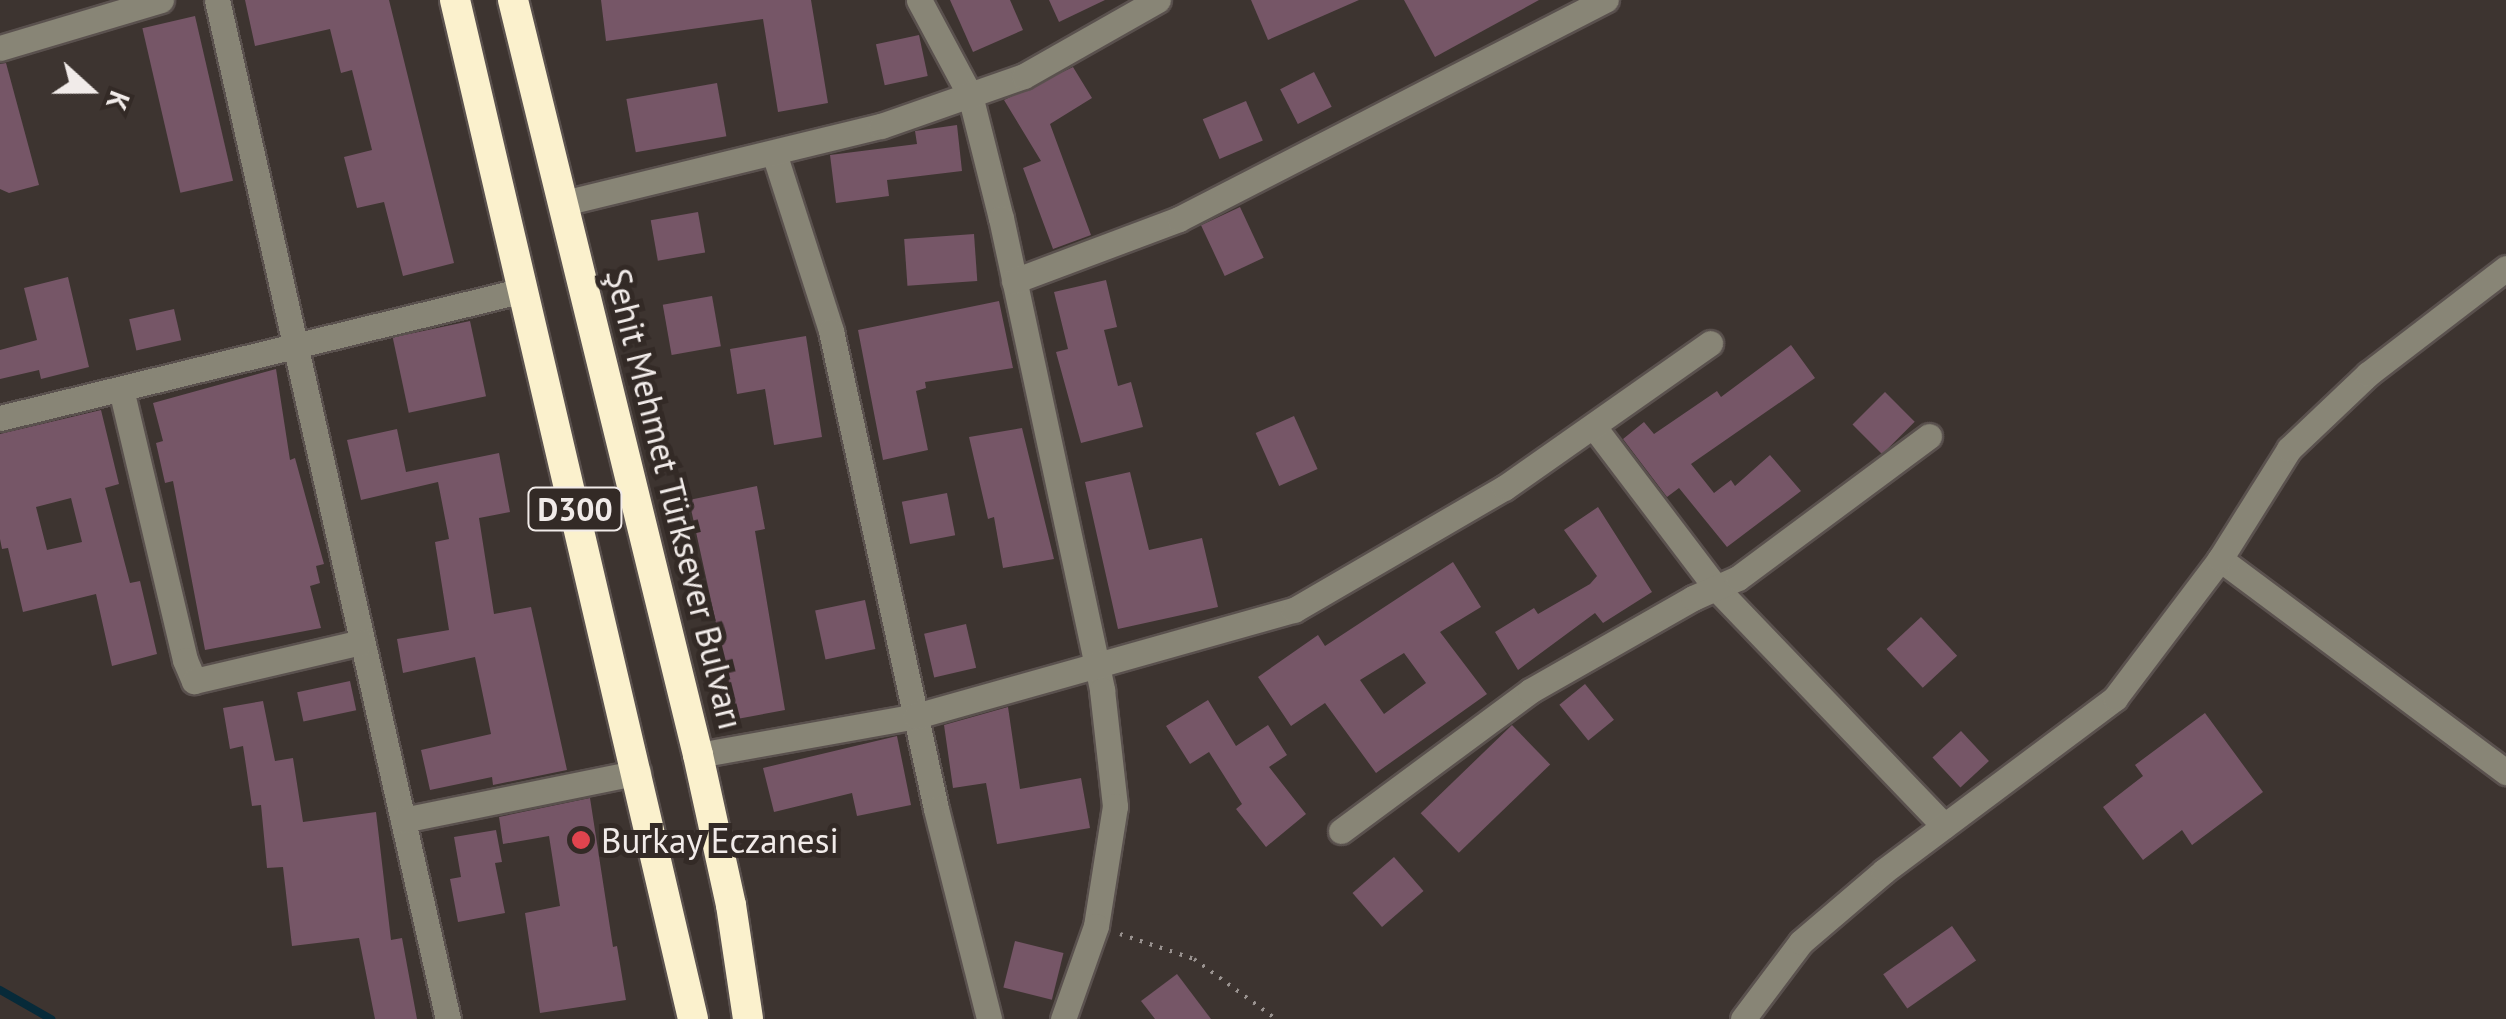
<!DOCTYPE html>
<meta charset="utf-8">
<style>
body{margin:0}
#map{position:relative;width:2506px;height:1019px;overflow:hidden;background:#3d3430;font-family:"PT Sans",sans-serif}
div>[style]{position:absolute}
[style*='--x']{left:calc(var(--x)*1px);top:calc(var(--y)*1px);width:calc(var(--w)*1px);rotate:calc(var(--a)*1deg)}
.stream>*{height:8px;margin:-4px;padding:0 4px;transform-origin:4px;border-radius:4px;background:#072a39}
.building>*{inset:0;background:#765667;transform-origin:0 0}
.path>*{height:4px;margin-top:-2px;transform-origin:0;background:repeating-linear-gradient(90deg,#9a9390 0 2.5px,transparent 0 10.5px)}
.roads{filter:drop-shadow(2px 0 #5a514e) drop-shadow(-2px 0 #5a514e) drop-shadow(0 2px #5a514e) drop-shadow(0 -2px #5a514e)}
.minor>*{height:25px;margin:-12.5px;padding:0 12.5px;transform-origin:12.5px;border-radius:12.5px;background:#888576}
.highway>*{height:30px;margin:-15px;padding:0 15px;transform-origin:15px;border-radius:15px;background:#fbf1cd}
.dots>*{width:28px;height:28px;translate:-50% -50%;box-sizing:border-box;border:5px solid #332a26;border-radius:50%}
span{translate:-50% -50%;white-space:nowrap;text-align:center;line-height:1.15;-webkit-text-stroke:10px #332a26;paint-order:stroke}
.shield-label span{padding:2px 8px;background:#332a26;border:2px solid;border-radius:8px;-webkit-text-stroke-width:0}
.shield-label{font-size:32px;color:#f1ebe9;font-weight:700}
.street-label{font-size:35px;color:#f1ebe9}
.poi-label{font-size:35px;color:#f1ebe9}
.left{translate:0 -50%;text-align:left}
.north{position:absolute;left:40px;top:40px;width:100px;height:100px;-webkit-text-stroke:8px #332a26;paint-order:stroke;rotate:111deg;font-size:28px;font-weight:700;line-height:40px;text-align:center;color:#f1ebe9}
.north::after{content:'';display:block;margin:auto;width:35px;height:45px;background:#f1ebe9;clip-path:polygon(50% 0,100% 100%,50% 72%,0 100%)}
</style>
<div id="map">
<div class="stream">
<div style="--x:0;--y:990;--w:59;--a:29.6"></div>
</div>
<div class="building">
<div style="clip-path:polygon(245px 0,389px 0,454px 263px,403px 276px,384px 202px,357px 208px,344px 157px,372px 150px,352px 70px,341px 73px,330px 29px,255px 46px)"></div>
<div style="clip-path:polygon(601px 0,811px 0,828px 103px,778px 112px,763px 19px,606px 41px)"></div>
<div style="clip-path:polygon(950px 0,1010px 0,1023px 30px,973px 52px)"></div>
<div style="clip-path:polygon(1049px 0,1105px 0,1059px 22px)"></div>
<div style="clip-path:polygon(1251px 0,1359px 0,1268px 40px)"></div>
<div style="clip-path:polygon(1404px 0,1539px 0,1435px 57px)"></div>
<div style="left:195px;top:16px;width:169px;height:54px;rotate:77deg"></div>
<div style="left:919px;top:35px;width:42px;height:44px;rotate:78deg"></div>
<div style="clip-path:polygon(6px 63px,39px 185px,9px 193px,0 189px,0 64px)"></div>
<div style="clip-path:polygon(1073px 67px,1092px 98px,1050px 124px,1091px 235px,1053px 249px,1023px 168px,1041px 161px,1004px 100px)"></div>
<div style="left:1314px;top:72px;width:39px;height:38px;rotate:63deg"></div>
<div style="left:717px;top:83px;width:54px;height:92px;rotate:80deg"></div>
<div style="left:1246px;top:101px;width:43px;height:47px;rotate:67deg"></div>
<div style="clip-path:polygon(957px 125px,962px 171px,887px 180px,889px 196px,836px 203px,830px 155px,917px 144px,915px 131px)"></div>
<div style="left:1240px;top:207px;width:56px;height:43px;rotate:65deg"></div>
<div style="left:698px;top:212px;width:41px;height:48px;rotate:80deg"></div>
<div style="left:974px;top:234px;width:47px;height:70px;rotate:86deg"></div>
<div style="clip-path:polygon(68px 277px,89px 367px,41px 379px,39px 370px,0 379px,0 350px,37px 340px,24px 288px)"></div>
<div style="clip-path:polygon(1106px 280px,1117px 327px,1104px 330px,1118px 386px,1131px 382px,1143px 427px,1081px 443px,1056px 352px,1068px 349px,1054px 292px)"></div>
<div style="left:712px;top:296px;width:51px;height:50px;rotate:80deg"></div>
<div style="clip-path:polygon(999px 301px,1013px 368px,925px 382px,926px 388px,916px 391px,928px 450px,883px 460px,858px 330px)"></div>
<div style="left:174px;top:309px;width:32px;height:46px;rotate:77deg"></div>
<div style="left:470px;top:321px;width:77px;height:79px;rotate:78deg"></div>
<div style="clip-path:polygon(806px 336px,822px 437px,774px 445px,765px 389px,737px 394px,730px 349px)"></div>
<div style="clip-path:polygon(1791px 345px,1815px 378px,1691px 464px,1714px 493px,1731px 480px,1735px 486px,1770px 455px,1801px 491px,1727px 547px,1679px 488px,1667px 497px,1623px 439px,1644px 422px,1654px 434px,1717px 391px,1721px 397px)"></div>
<div style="clip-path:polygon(276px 369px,290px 460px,295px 458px,324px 564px,316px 566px,320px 583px,310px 586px,321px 628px,205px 650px,173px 481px,165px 483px,156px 443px,163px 441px,153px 403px)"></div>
<div style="left:1885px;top:392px;width:42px;height:46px;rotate:45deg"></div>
<div style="clip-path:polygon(evenodd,101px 410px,119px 484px,105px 488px,130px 583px,140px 581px,157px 654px,112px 666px,96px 594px,23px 612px,8px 548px,2px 549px,0 539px,0 434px,101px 410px,71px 498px,82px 542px,47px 550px,36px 507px,71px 498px)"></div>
<div style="left:1294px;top:416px;width:58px;height:42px;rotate:66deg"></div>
<div style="clip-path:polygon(1022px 428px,1054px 559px,1003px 568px,994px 517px,988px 519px,969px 437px)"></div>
<div style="clip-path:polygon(397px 429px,406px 472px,499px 453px,510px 512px,479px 518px,494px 614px,531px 607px,567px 770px,493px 785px,492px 777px,430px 790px,421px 750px,491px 734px,475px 657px,403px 673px,397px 639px,449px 630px,435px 542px,449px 539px,438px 482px,361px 500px,347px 440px)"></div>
<div style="clip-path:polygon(1130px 472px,1149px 550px,1202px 538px,1218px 607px,1118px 629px,1085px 482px)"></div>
<div style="clip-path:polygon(757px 486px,765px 529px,755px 531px,785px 710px,737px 719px,689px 500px)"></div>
<div style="left:947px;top:493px;width:43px;height:46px;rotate:79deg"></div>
<div style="clip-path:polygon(1598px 507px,1652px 592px,1603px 623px,1595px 613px,1518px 670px,1495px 632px,1534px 608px,1538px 614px,1590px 584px,1597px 576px,1564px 530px)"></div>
<div style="clip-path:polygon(evenodd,1453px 562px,1481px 607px,1440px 632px,1487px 694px,1376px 773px,1325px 703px,1291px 726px,1258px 677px,1318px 635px,1325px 646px,1453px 562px,1404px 653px,1426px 683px,1384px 714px,1360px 680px,1404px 653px)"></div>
<div style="left:865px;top:600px;width:50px;height:51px;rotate:78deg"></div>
<div style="left:1921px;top:617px;width:53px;height:47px;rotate:47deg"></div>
<div style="left:966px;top:624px;width:45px;height:43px;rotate:77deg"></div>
<div style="left:350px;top:681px;width:30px;height:54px;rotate:78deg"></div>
<div style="left:1585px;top:684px;width:46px;height:33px;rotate:51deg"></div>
<div style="clip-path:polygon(1208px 700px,1236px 746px,1268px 725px,1287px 755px,1269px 767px,1306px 814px,1266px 847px,1236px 809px,1242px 804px,1209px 752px,1190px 764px,1166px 726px)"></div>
<div style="clip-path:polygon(263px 701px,275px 761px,293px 758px,303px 822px,376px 812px,391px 940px,402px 938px,417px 1019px,375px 1019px,359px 938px,292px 946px,283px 867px,267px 868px,261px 805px,252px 806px,243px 746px,230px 749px,223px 708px)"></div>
<div style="clip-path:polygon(1008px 707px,1020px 789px,1081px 778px,1090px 828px,997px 844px,986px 783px,953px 788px,944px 725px)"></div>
<div style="clip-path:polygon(2205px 713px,2263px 792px,2192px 845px,2182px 830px,2143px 860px,2103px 807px,2143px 776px,2135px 765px)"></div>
<div style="left:1512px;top:725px;width:55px;height:127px;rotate:46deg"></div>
<div style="left:1961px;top:731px;width:41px;height:39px;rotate:47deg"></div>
<div style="clip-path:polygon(897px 736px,911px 805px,857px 816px,852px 793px,774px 812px,763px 768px)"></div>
<div style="clip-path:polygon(590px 798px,613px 947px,617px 946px,626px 1000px,540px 1013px,525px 913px,560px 906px,549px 836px,503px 844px,499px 817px)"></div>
<div style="clip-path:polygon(496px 830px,502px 862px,495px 863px,505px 913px,458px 922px,450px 879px,461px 877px,454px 837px)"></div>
<div style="left:1394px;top:857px;width:45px;height:55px;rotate:49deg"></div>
<div style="left:1952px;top:926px;width:42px;height:84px;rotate:55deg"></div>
<div style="left:1015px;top:941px;width:50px;height:48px;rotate:14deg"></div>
<div style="clip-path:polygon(1177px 974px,1211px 1019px,1155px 1019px,1141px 1001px)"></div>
</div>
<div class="path">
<div style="--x:1120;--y:934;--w:78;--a:18.7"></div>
<div style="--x:1194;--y:959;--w:102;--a:36.2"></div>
</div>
<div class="roads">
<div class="minor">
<div style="--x:217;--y:0;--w:1045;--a:77.23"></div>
<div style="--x:919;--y:0;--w:108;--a:61.8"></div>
<div style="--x:970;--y:95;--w:127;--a:75.9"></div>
<div style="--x:1001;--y:218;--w:483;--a:77.9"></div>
<div style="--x:1102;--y:690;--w:117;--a:83.6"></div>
<div style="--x:1115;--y:806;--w:121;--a:99"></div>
<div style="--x:1096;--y:926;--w:99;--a:109.5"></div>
<div style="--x:0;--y:48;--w:168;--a:-16.6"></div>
<div style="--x:774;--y:153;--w:187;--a:72.2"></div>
<div style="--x:831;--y:331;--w:489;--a:77.6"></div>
<div style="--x:936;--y:809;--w:217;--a:75.8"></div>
<div style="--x:564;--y:203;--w:326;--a:-13.7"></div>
<div style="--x:881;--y:126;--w:151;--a:-19.3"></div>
<div style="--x:1024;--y:76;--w:154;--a:-29.6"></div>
<div style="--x:1014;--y:281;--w:176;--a:-20.6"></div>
<div style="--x:1179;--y:219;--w:480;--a:-27.2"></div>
<div style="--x:121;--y:389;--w:278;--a:76.7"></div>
<div style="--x:185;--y:660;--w:23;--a:67"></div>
<div style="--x:194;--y:681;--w:172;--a:-13.1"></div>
<div style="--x:0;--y:418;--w:539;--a:-13.73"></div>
<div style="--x:1594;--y:427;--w:203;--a:52.8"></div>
<div style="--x:1717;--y:589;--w:328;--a:46.2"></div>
<div style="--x:2220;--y:559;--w:357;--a:36.7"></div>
<div style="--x:698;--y:755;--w:221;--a:-10.1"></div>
<div style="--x:916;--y:716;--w:393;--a:-15.7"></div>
<div style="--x:1294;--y:610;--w:243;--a:-30.2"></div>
<div style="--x:1504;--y:488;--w:252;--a:-35.1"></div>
<div style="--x:403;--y:820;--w:240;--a:-11.5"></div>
<div style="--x:1341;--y:831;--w:235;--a:-36.5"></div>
<div style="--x:1530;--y:691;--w:188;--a:-29.7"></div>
<div style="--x:1693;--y:598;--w:49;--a:-24"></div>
<div style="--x:1738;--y:578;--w:238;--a:-36.6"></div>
<div style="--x:1743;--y:1019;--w:96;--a:-53"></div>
<div style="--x:1801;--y:942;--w:109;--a:-40.5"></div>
<div style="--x:1884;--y:871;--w:289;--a:-36.8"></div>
<div style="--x:2115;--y:698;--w:174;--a:-52.9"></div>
<div style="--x:2220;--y:559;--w:130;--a:-57.9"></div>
<div style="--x:2289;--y:449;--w:109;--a:-43.5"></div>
<div style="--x:2368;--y:374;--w:174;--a:-37.5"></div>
</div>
<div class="highway">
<div style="--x:455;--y:0;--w:1046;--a:76.85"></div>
<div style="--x:513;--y:0;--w:777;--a:76.23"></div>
<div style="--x:698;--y:755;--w:154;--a:77.6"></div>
<div style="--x:731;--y:905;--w:115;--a:81.5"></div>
</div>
</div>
<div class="dots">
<div style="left:581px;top:840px;background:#e0444e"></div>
</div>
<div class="shield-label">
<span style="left:575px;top:509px">D300</span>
</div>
<div class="street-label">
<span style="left:675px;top:499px;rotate:76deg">Şehit Mehmet Türksever Bulvarı</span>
</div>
<div class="poi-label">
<span class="left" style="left:601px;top:840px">Burkay Eczanesi</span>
</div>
<div class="north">K</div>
</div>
